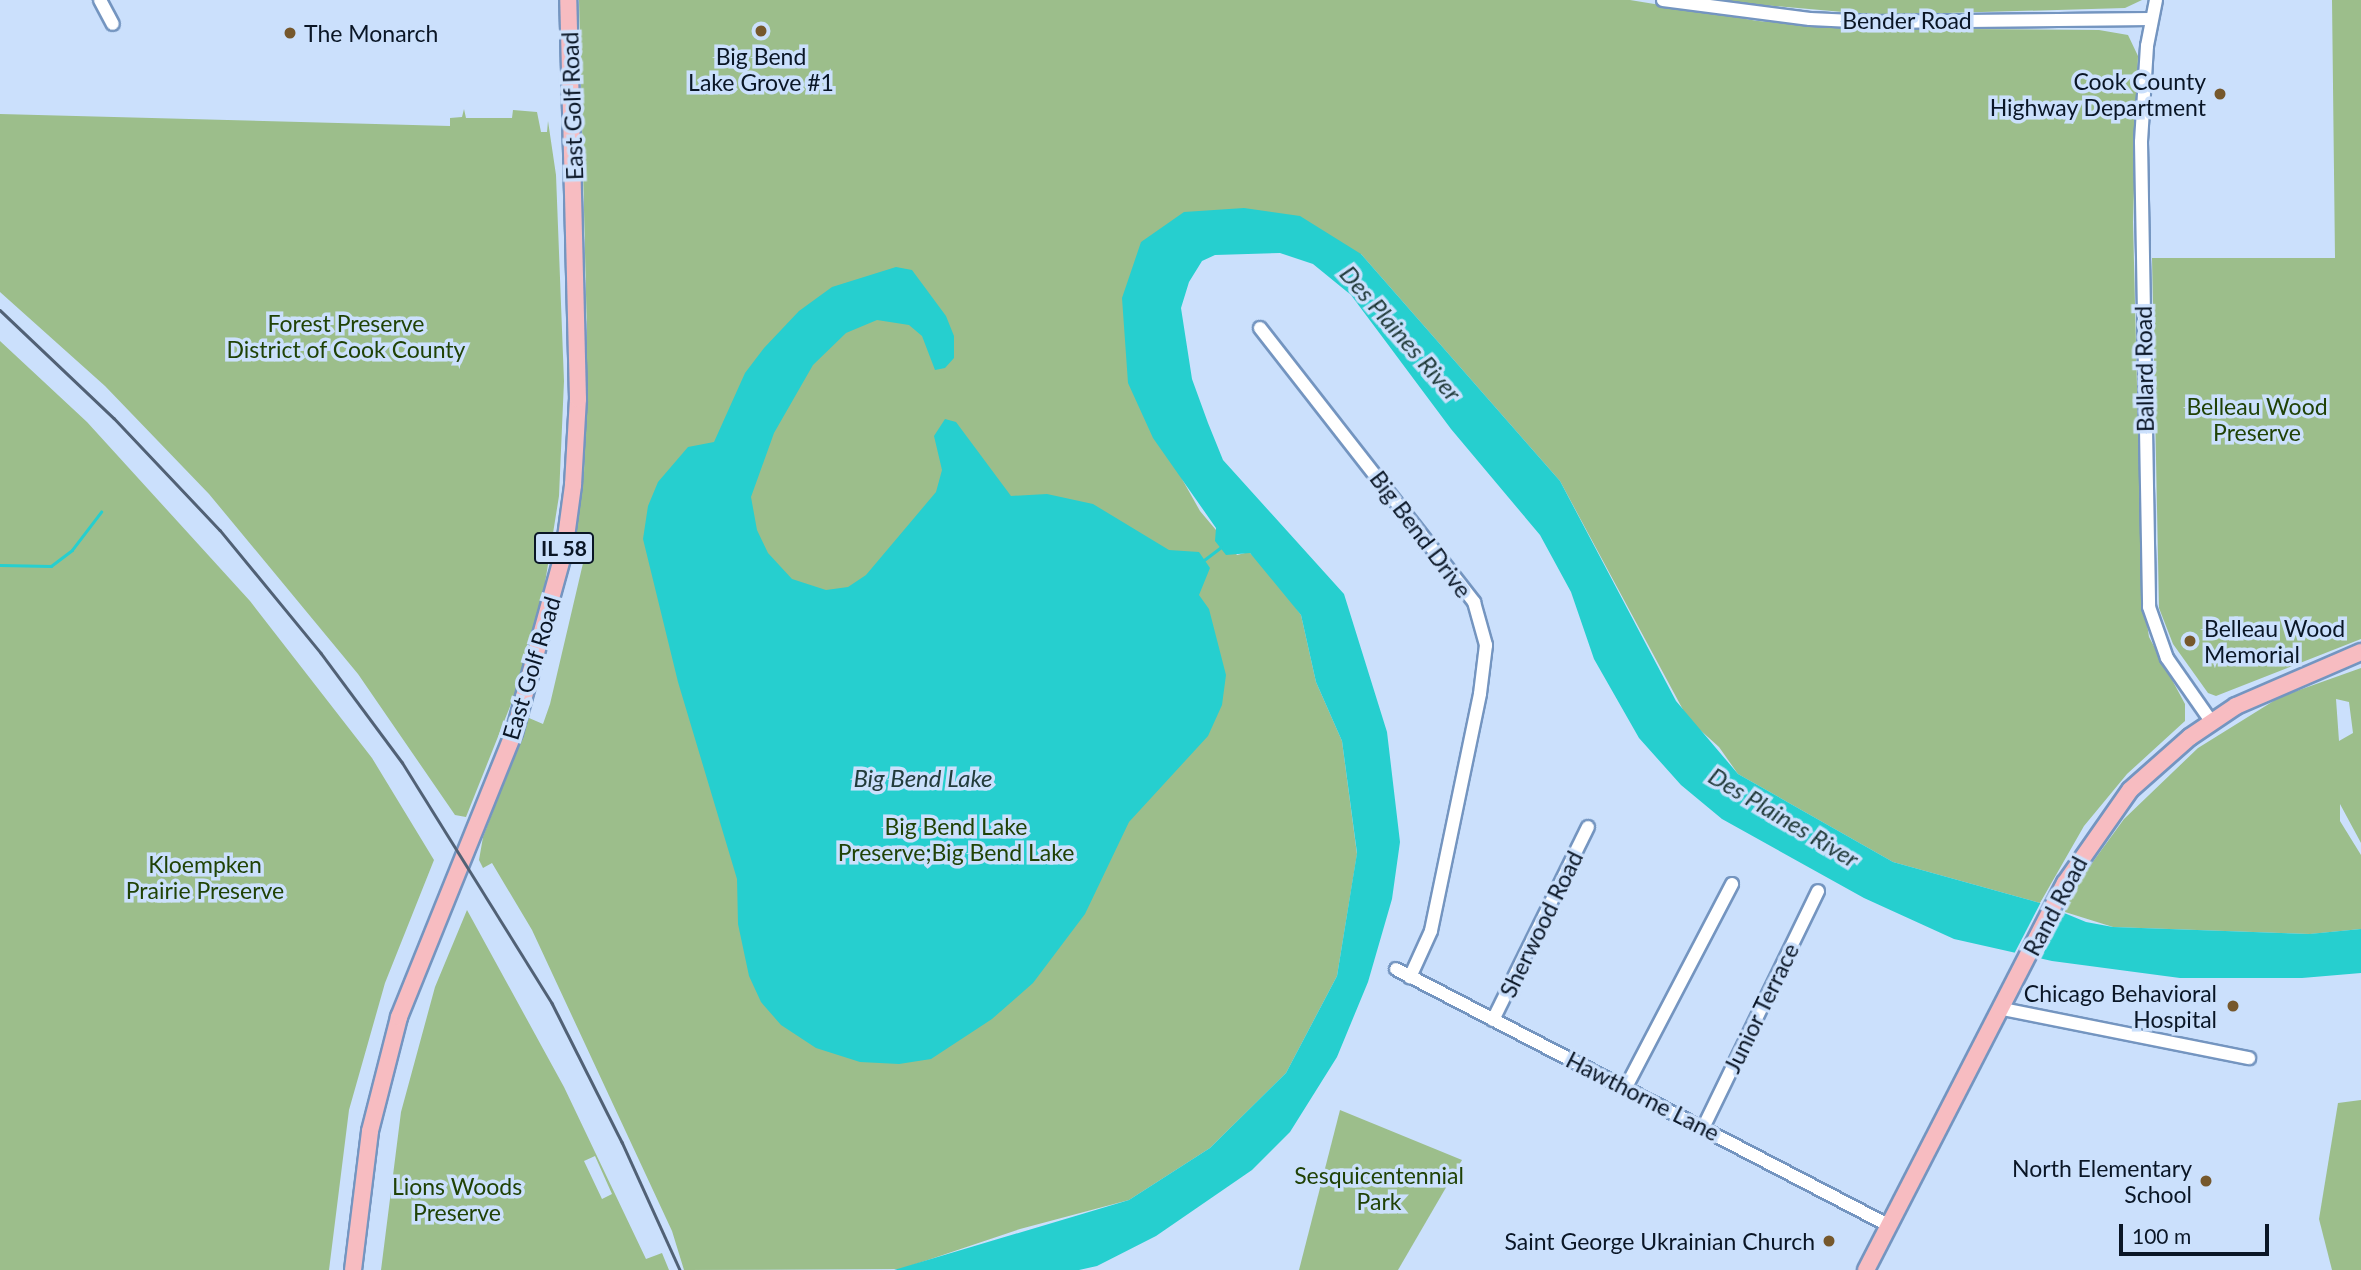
<!DOCTYPE html>
<style>
body{margin:0}
#map{position:relative;width:2361px;height:1270px;overflow:hidden;background:#cbe0fc;font-family:Lato,sans-serif}
div>[style]{position:absolute}
[style*='--x']{left:calc(var(--x)*1px);top:calc(var(--y)*1px);width:calc(var(--w)*1px);rotate:calc(var(--a)*1deg)}
.green>*{inset:0;background:#9cbe8b}
.water>*{inset:0;background:#26cfcf}
.pier>*{inset:0;background:#cbe0fc}
.stream>*{height:2.5px;margin:-1.25px;padding:0 1.25px;transform-origin:1.25px;border-radius:1.25px;background:#26cfcf}
.roads{filter:drop-shadow(2px 0 #7495c0) drop-shadow(-2px 0 #7495c0) drop-shadow(0 2px #7495c0) drop-shadow(0 -2px #7495c0)}
.minor>*{height:12px;margin:-6px;padding:0 6px;transform-origin:6px;border-radius:6px;background:#fff}
.major>*{height:16px;margin:-8px;padding:0 8px;transform-origin:8px;border-radius:8px;background:#f7bcc1}
.rail>*{height:2.5px;margin:-1.25px;padding:0 1.25px;transform-origin:1.25px;border-radius:1.25px;background:#516175}
.dots>*{width:19px;height:19px;translate:-50% -50%;box-sizing:border-box;border:4px solid #cbe0fc;border-radius:50%}
span{translate:-50% -50%;white-space:nowrap;text-align:center;line-height:1.15;-webkit-text-stroke:7px #cbe0fc;paint-order:stroke}
.shield-label span{padding:2px 5px;background:#cbe0fc;border:2px solid;border-radius:5px;-webkit-text-stroke-width:0}
.shield-label{font-size:21px;color:#0a1626;font-weight:700}
.street-label{font-size:23px;color:#0a1626}
.poi-label{font-size:23px;color:#0a1626}
.left{translate:0 -50%;text-align:left}
.right{translate:-100% -50%;text-align:right}
.park-label{font-size:23px;color:#204206}
.water-label{font-size:24px;color:#223b3b;font-style:italic}
.scale{position:absolute;left:2119px;top:1224px;width:150px;height:32px;box-sizing:border-box;border:4px solid #0a1626;border-top:0;padding-left:9px;font-size:21px;line-height:24px;white-space:nowrap;color:#0a1626;-webkit-text-stroke:5px #cbe0fc;paint-order:stroke}
</style>
<div id="map">
<div class="green">
<div style="clip-path:polygon(579px 0,1630px 0,1758px 21px,1842px 28px,2099px 30px,2128px 35px,2138px 56px,2133px 222px,2142px 591px,2149px 637px,2185px 704px,2185px 721px,2127px 774px,2084px 826px,2040px 903px,1893px 862px,1738px 774px,1719px 747px,1688px 719px,1560px 481px,1361px 254px,1141px 242px,1182px 479px,1200px 511px,1237px 555px,1249px 552px,1266px 568px,1301px 615px,1316px 682px,1342px 741px,1357px 854px,1337px 976px,1286px 1073px,1210px 1148px,1129px 1200px,1020px 1229px,901px 1269px,684px 1270px,672px 1231px,532px 930px,492px 863px,483px 868px,479px 860px,483px 837px,529px 718px,543px 724px,550px 704px,584px 559px,575px 536px,584px 473px,587px 336px)"></div>
<div style="clip-path:polygon(1705px 0,2142px 0,2125px 8px,1877px 15px)"></div>
<div style="clip-path:polygon(2332px 0,2361px 0,2361px 639px,2216px 696px,2208px 693px,2173px 644px,2159px 608px,2152px 258px,2335px 258px)"></div>
<div style="clip-path:polygon(464px 109px,466px 118px,512px 118px,513px 110px,537px 112px,541px 132px,547px 132px,548px 121px,556px 175px,564px 381px,559px 496px,545px 583px,519px 684px,466px 817px,455px 815px,358px 674px,209px 494px,105px 386px,0 292px,0 114px,450px 126px,450px 118px,462px 117px)"></div>
<div style="clip-path:polygon(0 341px,87px 422px,250px 601px,372px 758px,434px 860px,385px 983px,349px 1110px,329px 1270px,0 1270px)"></div>
<div style="clip-path:polygon(evenodd,2361px 668px,2361px 843px,2340px 804px,2340px 821px,2361px 855px,2361px 929px,2310px 934px,2113px 927px,2065px 912px,2068px 896px,2124px 819px,2198px 748px,2280px 697px,2361px 668px,2336px 699px,2349px 702px,2353px 733px,2339px 741px,2336px 699px)"></div>
<div style="clip-path:polygon(evenodd,467px 910px,564px 1087px,646px 1259px,662px 1253px,669px 1270px,381px 1270px,401px 1112px,435px 987px,467px 910px,595px 1156px,612px 1194px,602px 1199px,584px 1161px,595px 1156px)"></div>
<div style="clip-path:polygon(2361px 1100px,2361px 1270px,2332px 1270px,2319px 1219px,2338px 1103px)"></div>
<div style="clip-path:polygon(1340px 1110px,1462px 1160px,1398px 1270px,1299px 1270px)"></div>
</div>
<div class="water">
<div style="clip-path:polygon(1244px 208px,1300px 216px,1361px 254px,1560px 481px,1676px 701px,1738px 774px,1893px 862px,2040px 903px,2086px 922px,2113px 927px,2309px 934px,2361px 929px,2361px 973px,2302px 978px,2180px 978px,2052px 961px,1954px 939px,1864px 898px,1722px 819px,1681px 785px,1639px 738px,1594px 659px,1571px 592px,1540px 535px,1451px 429px,1351px 295px,1313px 264px,1280px 253px,1215px 255px,1202px 261px,1189px 282px,1181px 308px,1192px 379px,1208px 423px,1223px 460px,1344px 594px,1387px 732px,1400px 842px,1392px 899px,1368px 982px,1337px 1057px,1290px 1132px,1252px 1170px,1156px 1236px,1097px 1266px,1079px 1270px,894px 1270px,1129px 1200px,1210px 1148px,1286px 1073px,1337px 976px,1357px 853px,1342px 741px,1316px 682px,1301px 615px,1250px 553px,1226px 555px,1215px 541px,1216px 528px,1153px 438px,1128px 383px,1122px 298px,1141px 242px,1184px 212px)"></div>
<div style="clip-path:polygon(896px 267px,912px 270px,946px 316px,954px 336px,954px 358px,945px 368px,935px 370px,922px 336px,909px 325px,877px 320px,846px 333px,813px 365px,774px 433px,751px 497px,757px 530px,768px 553px,792px 579px,826px 590px,848px 587px,866px 575px,936px 492px,942px 470px,934px 436px,945px 419px,956px 422px,1011px 496px,1047px 494px,1093px 504px,1169px 550px,1199px 552px,1210px 568px,1199px 595px,1209px 609px,1226px 675px,1222px 705px,1208px 736px,1129px 822px,1085px 914px,1033px 983px,992px 1019px,931px 1059px,899px 1064px,860px 1062px,816px 1048px,781px 1025px,761px 1002px,749px 976px,738px 924px,737px 879px,678px 682px,643px 539px,648px 506px,658px 482px,688px 447px,714px 442px,745px 373px,764px 348px,799px 311px,832px 287px)"></div>
</div>
<div class="pier">
<div style="clip-path:polygon(2042px 900px,2066px 909px,2039px 962px,2013px 956px)"></div>
</div>
<div class="stream">
<div style="--x:1204;--y:560;--w:21;--a:-37"></div>
<div style="--x:0;--y:565;--w:51;--a:1.1"></div>
<div style="--x:51;--y:566;--w:26;--a:-37"></div>
<div style="--x:72;--y:550;--w:48;--a:-52.7"></div>
</div>
<div class="roads">
<div class="minor">
<div style="--x:100;--y:0;--w:27;--a:62"></div>
<div style="--x:1663;--y:0;--w:148;--a:7.4"></div>
<div style="--x:1810;--y:19;--w:64;--a:2.7"></div>
<div style="--x:1874;--y:22;--w:277;--a:-0.6"></div>
<div style="--x:2156;--y:0;--w:47;--a:101.1"></div>
<div style="--x:2147;--y:46;--w:96;--a:93.6"></div>
<div style="--x:2141;--y:142;--w:465;--a:89"></div>
<div style="--x:2149;--y:607;--w:54;--a:70.6"></div>
<div style="--x:2167;--y:658;--w:77;--a:55.1"></div>
<div style="--x:1260;--y:328;--w:348;--a:52"></div>
<div style="--x:1474;--y:602;--w:45;--a:74.4"></div>
<div style="--x:1486;--y:645;--w:49;--a:97"></div>
<div style="--x:1480;--y:694;--w:242;--a:101.7"></div>
<div style="--x:1431;--y:931;--w:51;--a:114.5"></div>
<div style="--x:1396;--y:969;--w:555;--a:27.49"></div>
<div style="--x:2003;--y:1009;--w:251;--a:11.3"></div>
<div style="--x:1493;--y:1020;--w:215;--a:-63.8"></div>
<div style="--x:1626;--y:1087;--w:229;--a:-62.4"></div>
<div style="--x:1704;--y:1126;--w:261;--a:-64.1"></div>
</div>
<div class="major">
<div style="--x:353;--y:1270;--w:140;--a:-83"></div>
<div style="--x:370;--y:1131;--w:118;--a:-75.7"></div>
<div style="--x:399;--y:1017;--w:306;--a:-68"></div>
<div style="--x:514;--y:733;--w:188;--a:-74.6"></div>
<div style="--x:564;--y:552;--w:68;--a:-82.3"></div>
<div style="--x:573;--y:485;--w:86;--a:-86.7"></div>
<div style="--x:578;--y:399;--w:399;--a:-91.4"></div>
<div style="--x:1866;--y:1270;--w:435;--a:-62.8"></div>
<div style="--x:2065;--y:883;--w:113;--a:-55"></div>
<div style="--x:2130;--y:790;--w:80;--a:-41.5"></div>
<div style="--x:2190;--y:737;--w:55;--a:-34"></div>
<div style="--x:2236;--y:706;--w:136;--a:-23.4"></div>
</div>
</div>
<div class="rail">
<div style="--x:0;--y:310;--w:157;--a:43.5"></div>
<div style="--x:114;--y:418;--w:154;--a:46.6"></div>
<div style="--x:220;--y:530;--w:159;--a:50.6"></div>
<div style="--x:321;--y:653;--w:136;--a:53.4"></div>
<div style="--x:402;--y:762;--w:284;--a:58.1"></div>
<div style="--x:552;--y:1003;--w:156;--a:63.3"></div>
<div style="--x:622;--y:1142;--w:141;--a:65.6"></div>
</div>
<div class="dots">
<div style="left:761px;top:31px;background:#76582c"></div>
<div style="left:290px;top:33px;background:#76582c"></div>
<div style="left:2220px;top:94px;background:#76582c"></div>
<div style="left:2190px;top:641px;background:#76582c"></div>
<div style="left:2233px;top:1006px;background:#76582c"></div>
<div style="left:2206px;top:1181px;background:#76582c"></div>
<div style="left:1829px;top:1241px;background:#76582c"></div>
</div>
<div class="shield-label">
<span style="left:564px;top:548px">IL 58</span>
</div>
<div class="street-label">
<span style="left:1907px;top:20px">Bender Road</span>
<span style="left:572px;top:106px;rotate:-92deg">East Golf Road</span>
<span style="left:2144px;top:369px;rotate:-91deg">Ballard Road</span>
<span style="left:1421px;top:534px;rotate:53deg">Big Bend Drive</span>
<span style="left:531px;top:668px;rotate:-73deg">East Golf Road</span>
<span style="left:2055px;top:906px;rotate:-62deg">Rand Road</span>
<span style="left:1541px;top:924px;rotate:-64deg">Sherwood Road</span>
<span style="left:1761px;top:1008px;rotate:-64deg">Junior Terrace</span>
<span style="left:1643px;top:1096px;rotate:27deg">Hawthorne Lane</span>
</div>
<div class="poi-label">
<span class="left" style="left:304px;top:33px">The Monarch</span>
<span style="left:761px;top:69px">Big Bend<br>Lake Grove #1</span>
<span class="right" style="left:2206px;top:94px">Cook County<br>Highway Department</span>
<span class="left" style="left:2204px;top:641px">Belleau Wood<br>Memorial</span>
<span class="right" style="left:2217px;top:1006px">Chicago Behavioral<br>Hospital</span>
<span class="right" style="left:2192px;top:1181px">North Elementary<br>School</span>
<span class="right" style="left:1815px;top:1241px">Saint George Ukrainian Church</span>
</div>
<div class="park-label">
<span style="left:346px;top:336px">Forest Preserve<br>District of Cook County</span>
<span style="left:2257px;top:419px">Belleau Wood<br>Preserve</span>
<span style="left:956px;top:839px">Big Bend Lake<br>Preserve;Big Bend Lake</span>
<span style="left:205px;top:877px">Kloempken<br>Prairie Preserve</span>
<span style="left:1379px;top:1188px">Sesquicentennial<br>Park</span>
<span style="left:457px;top:1199px">Lions Woods<br>Preserve</span>
</div>
<div class="water-label">
<span style="left:1401px;top:333px;rotate:49deg">Des Plaines River</span>
<span style="left:923px;top:778px">Big Bend Lake</span>
<span style="left:1784px;top:817px;rotate:31deg">Des Plaines River</span>
</div>
<div class="scale">100 m</div>
</div>
